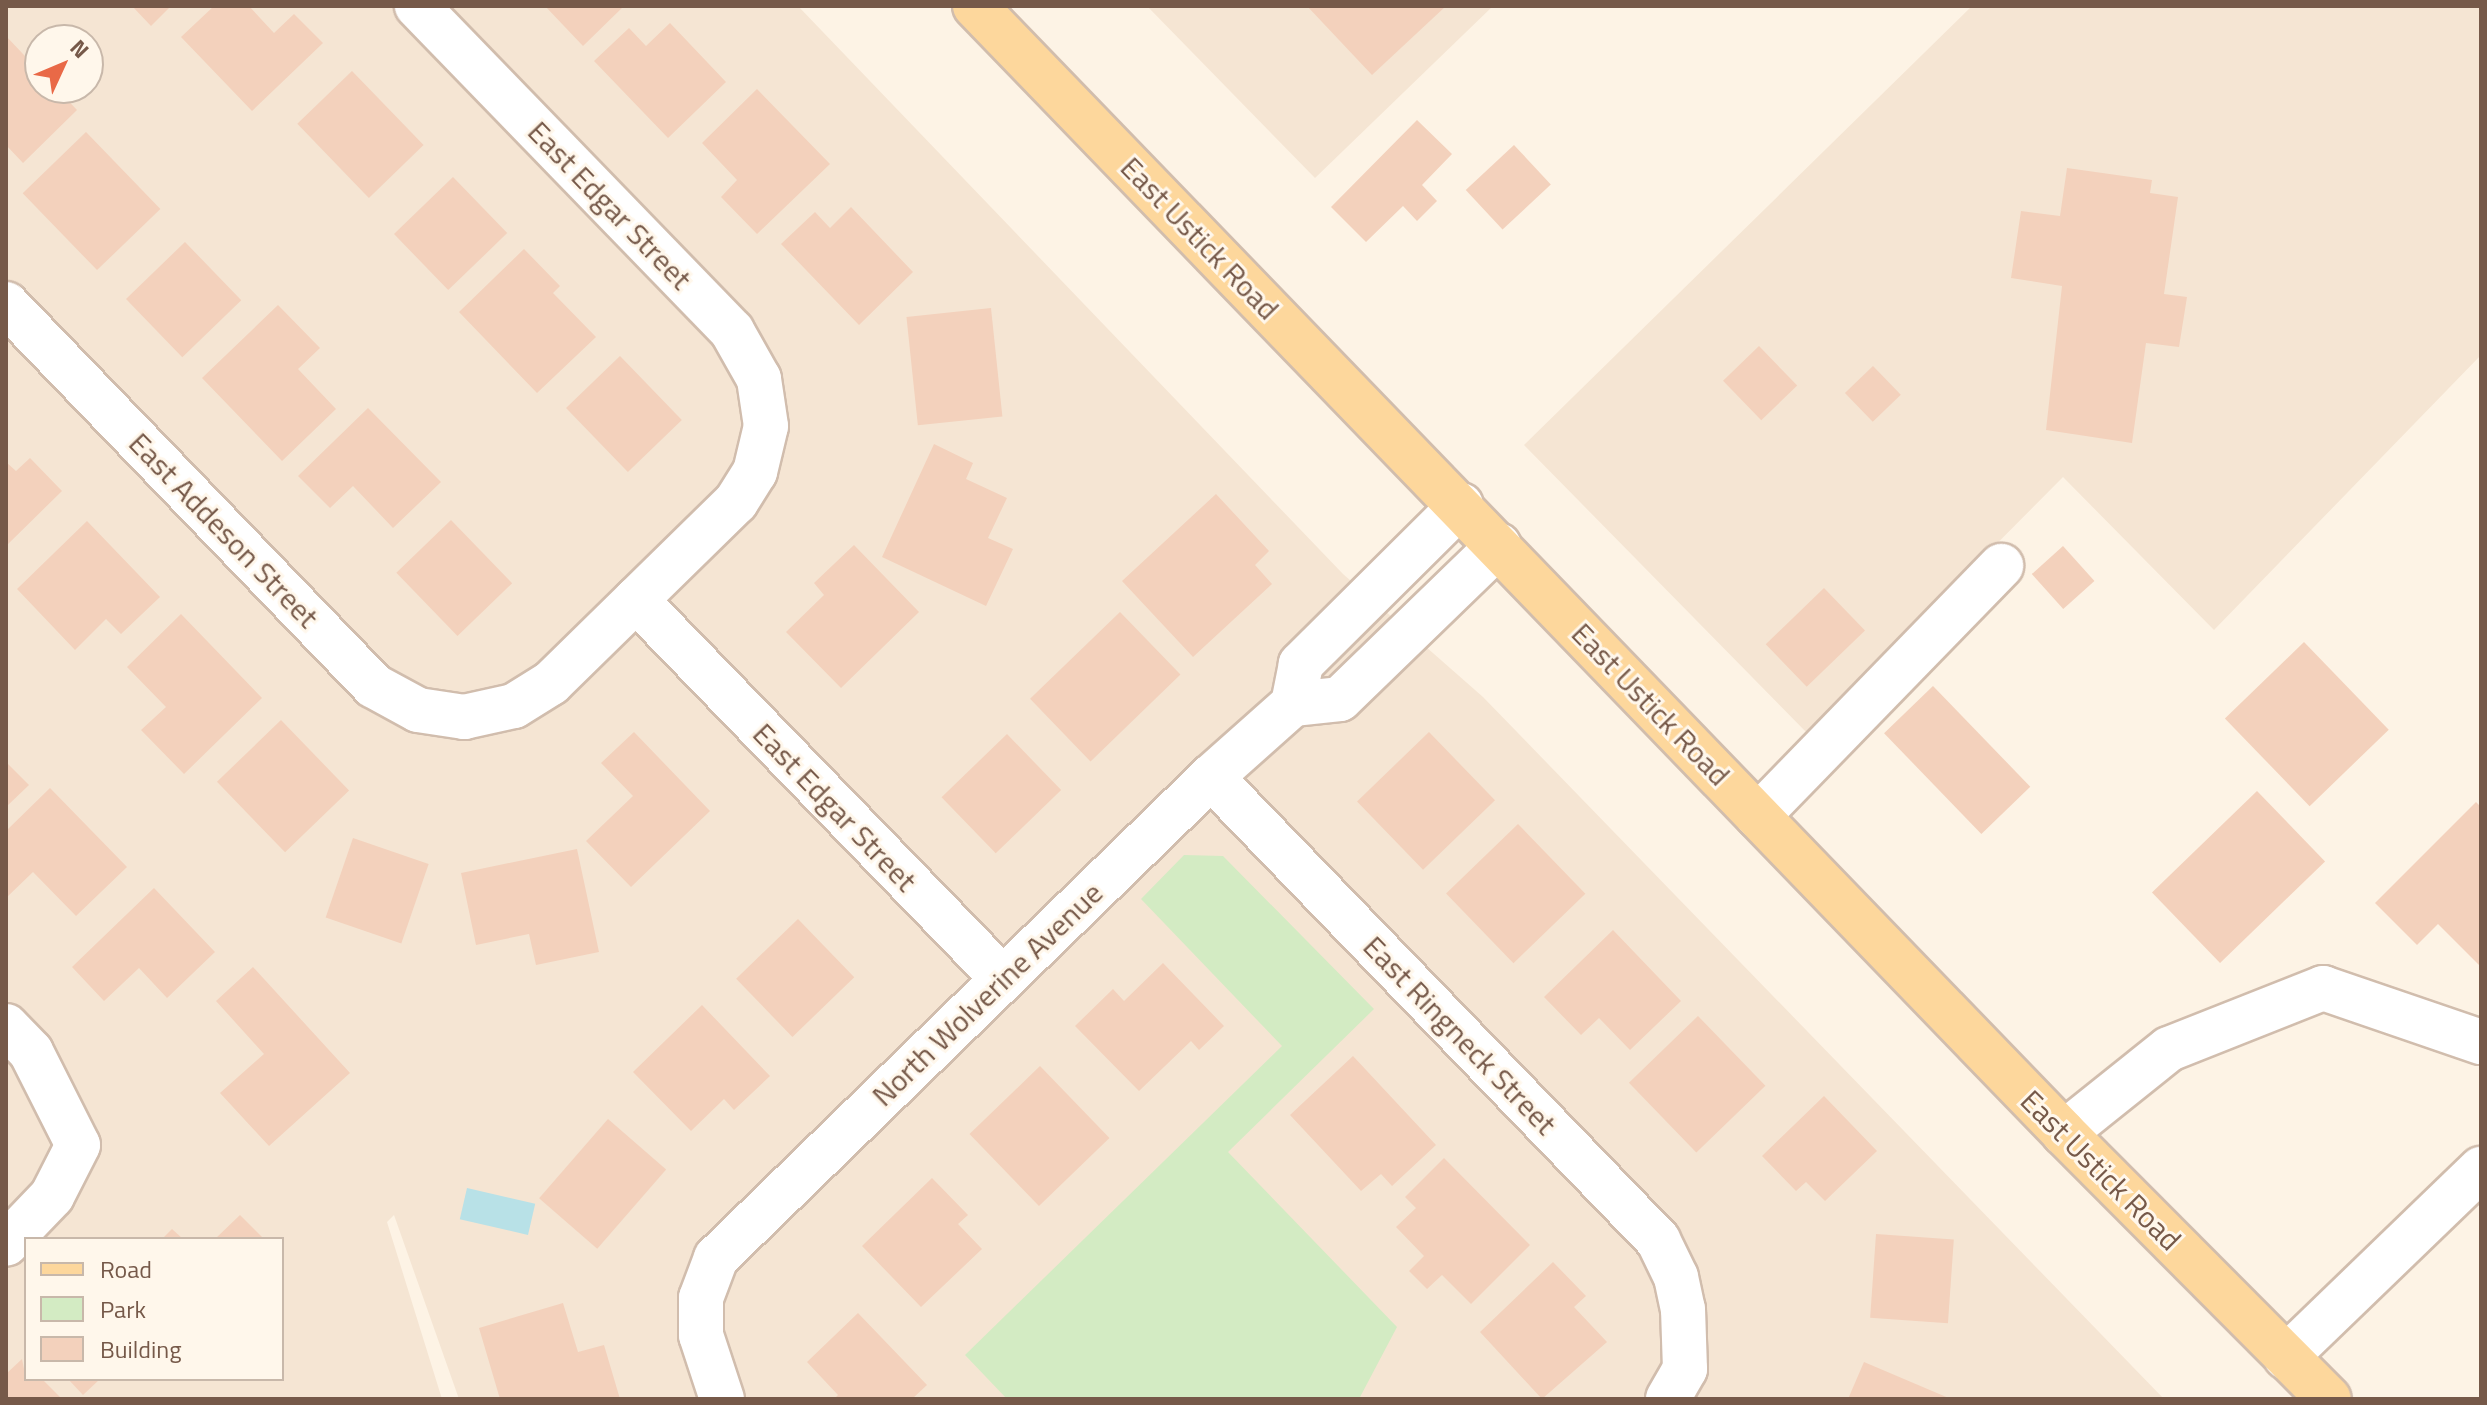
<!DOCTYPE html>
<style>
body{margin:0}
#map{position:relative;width:2487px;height:1405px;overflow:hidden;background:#fdf3e5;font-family:"Titillium Web",sans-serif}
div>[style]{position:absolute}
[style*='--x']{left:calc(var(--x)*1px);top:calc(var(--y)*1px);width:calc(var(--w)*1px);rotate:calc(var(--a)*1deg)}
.residential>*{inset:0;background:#f5e5d3}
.green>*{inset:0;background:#d3ebc3}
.water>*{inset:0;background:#b8e1e7;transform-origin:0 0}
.building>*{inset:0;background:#f3d1bc;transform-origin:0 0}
.roads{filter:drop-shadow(2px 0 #d1bdad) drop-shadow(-2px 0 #d1bdad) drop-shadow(0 2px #d1bdad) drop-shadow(0 -2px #d1bdad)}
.minor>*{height:44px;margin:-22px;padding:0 22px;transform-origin:22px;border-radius:22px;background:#fff}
.major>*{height:44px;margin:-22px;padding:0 22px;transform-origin:22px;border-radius:22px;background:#fdd79c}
span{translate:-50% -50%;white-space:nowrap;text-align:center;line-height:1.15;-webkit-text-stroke:6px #fff7eb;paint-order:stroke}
.street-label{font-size:30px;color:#765949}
.frame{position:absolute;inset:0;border:8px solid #765949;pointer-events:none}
.legend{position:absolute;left:24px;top:1237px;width:260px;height:144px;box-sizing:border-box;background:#fff7eb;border:2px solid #c8b8aa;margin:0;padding:10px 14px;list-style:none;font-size:24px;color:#765949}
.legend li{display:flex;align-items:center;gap:16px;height:40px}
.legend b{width:40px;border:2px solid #c8b8aa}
.north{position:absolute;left:24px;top:24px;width:80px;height:80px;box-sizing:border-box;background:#fff7eb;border:2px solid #c8b8aa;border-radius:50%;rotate:46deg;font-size:22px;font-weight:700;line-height:32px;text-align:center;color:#765949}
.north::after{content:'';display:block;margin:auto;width:28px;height:36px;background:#e96947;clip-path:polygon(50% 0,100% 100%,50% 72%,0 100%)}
</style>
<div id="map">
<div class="residential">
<div style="clip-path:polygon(evenodd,6px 6px,798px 6px,1343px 574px,1483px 697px,2164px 1399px,459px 1399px,394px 1215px,387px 1222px,442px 1399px,6px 1399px,6px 6px,40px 40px,88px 40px,88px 88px,40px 88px,40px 40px,6px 6px,26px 1239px,282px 1239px,282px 1379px,26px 1379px,26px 1239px)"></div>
<div style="clip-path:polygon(1147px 6px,1493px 6px,1315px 178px)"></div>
<div style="clip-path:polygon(1972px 6px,2481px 6px,2481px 355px,2214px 630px,2063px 477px,1808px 734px,1524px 445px)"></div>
</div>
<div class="green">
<div style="clip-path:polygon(1184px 855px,1223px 856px,1374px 1009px,1228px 1152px,1397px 1327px,1359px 1399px,1007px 1399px,965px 1355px,1282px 1046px,1141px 899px)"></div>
</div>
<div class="water">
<div style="left:467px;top:1188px;width:70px;height:32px;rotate:13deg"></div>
</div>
<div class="building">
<div style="clip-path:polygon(132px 6px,171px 6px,151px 26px)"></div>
<div style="clip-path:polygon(214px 6px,249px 6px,274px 33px,294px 14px,323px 43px,252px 111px,181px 37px)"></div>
<div style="clip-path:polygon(545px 6px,624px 6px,583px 46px)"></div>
<div style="clip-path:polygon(1307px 6px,1446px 6px,1372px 75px)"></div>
<div style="clip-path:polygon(670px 23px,726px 82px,668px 138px,594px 61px,629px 28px,646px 46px)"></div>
<div style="clip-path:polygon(6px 36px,40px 72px,40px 88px,56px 88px,77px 110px,23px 163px,6px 145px)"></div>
<div style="left:352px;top:71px;width:103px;height:76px;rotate:46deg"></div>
<div style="clip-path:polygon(757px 89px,830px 164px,757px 234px,721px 197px,737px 180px,702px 143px)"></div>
<div style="clip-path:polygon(1417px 120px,1452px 154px,1422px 185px,1437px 201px,1417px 221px,1403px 206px,1366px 242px,1331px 207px)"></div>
<div style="left:86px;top:132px;width:107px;height:88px;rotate:46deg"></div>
<div style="left:1514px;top:145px;width:54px;height:66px;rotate:47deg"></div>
<div style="clip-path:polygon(2067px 168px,2152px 180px,2150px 193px,2178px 197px,2164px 294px,2187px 297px,2179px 347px,2146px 343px,2132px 443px,2046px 430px,2062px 286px,2011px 278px,2021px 211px,2060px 216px)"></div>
<div style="left:453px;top:177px;width:78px;height:82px;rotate:46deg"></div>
<div style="clip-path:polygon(851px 207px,913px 272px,859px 325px,781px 244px,815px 212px,830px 228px)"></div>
<div style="left:185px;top:242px;width:81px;height:82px;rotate:46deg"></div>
<div style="clip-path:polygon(524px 249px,560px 286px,553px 293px,596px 337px,537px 393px,459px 312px)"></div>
<div style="clip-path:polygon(278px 305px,320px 348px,298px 369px,336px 409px,282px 461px,202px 378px)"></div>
<div style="left:991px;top:308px;width:109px;height:85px;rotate:84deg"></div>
<div style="left:1759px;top:346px;width:55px;height:50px;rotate:46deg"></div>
<div style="left:620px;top:356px;width:89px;height:75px;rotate:46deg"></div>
<div style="left:1873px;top:366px;width:40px;height:39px;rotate:46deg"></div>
<div style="clip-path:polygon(368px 408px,441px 482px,393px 528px,353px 486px,330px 508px,298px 476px)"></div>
<div style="clip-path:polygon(934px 444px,973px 463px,966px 479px,1007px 498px,988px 538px,1013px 549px,986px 606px,882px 557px)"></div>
<div style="clip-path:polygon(30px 458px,62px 491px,6px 546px,6px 462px,16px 471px)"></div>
<div style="clip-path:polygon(1216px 494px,1269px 551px,1255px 565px,1272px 584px,1193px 657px,1122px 581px)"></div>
<div style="left:451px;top:520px;width:88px;height:76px;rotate:46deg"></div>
<div style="clip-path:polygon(87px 521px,160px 597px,121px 634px,106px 619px,75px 650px,17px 589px)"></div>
<div style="clip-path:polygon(854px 545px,919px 612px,841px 688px,786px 632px,824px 595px,814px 583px)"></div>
<div style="left:2063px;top:546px;width:47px;height:42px;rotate:48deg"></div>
<div style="left:1824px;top:588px;width:59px;height:81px;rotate:46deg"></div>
<div style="left:1120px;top:612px;width:87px;height:125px;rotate:46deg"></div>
<div style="clip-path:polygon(181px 614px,262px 698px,184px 774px,141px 730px,166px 707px,127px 667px)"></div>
<div style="left:2304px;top:642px;width:122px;height:110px;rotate:46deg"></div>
<div style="left:1933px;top:686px;width:140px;height:68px;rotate:46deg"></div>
<div style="left:281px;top:720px;width:98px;height:89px;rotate:46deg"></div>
<div style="clip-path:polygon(634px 732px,710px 811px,631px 887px,586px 841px,633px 796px,601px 763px)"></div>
<div style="left:1429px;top:732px;width:95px;height:100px;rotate:46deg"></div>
<div style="left:1007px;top:734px;width:78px;height:91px;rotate:46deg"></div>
<div style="clip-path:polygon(6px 762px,29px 785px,6px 807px)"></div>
<div style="clip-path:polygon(50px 788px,127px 867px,76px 916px,33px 872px,6px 898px,6px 831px)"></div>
<div style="left:2257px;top:791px;width:98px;height:146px;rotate:46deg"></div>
<div style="clip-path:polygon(2476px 802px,2481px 807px,2481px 967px,2438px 924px,2417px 945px,2375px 903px)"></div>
<div style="left:1518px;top:824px;width:97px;height:100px;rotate:46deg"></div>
<div style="left:353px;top:838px;width:80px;height:84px;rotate:19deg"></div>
<div style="clip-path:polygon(577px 849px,599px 952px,536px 965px,529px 934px,476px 945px,461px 873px)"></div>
<div style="clip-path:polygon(154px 888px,215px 952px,167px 998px,139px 968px,104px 1001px,72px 967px)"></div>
<div style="left:798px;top:919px;width:81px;height:86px;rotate:46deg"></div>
<div style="clip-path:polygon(1613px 930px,1681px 1001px,1630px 1050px,1599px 1018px,1581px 1035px,1544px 997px)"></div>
<div style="clip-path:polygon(1163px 963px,1224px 1026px,1199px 1050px,1191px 1041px,1139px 1091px,1075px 1026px,1113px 989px,1124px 1001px)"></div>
<div style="clip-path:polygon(253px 967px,350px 1073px,269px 1146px,220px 1093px,264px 1054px,216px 1001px)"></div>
<div style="clip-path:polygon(702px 1005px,770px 1076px,734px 1110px,724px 1099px,691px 1131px,633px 1072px)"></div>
<div style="left:1698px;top:1016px;width:97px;height:96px;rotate:46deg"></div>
<div style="clip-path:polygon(1353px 1056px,1436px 1145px,1392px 1186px,1381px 1174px,1361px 1191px,1290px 1115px)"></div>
<div style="left:1040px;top:1066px;width:100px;height:98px;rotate:46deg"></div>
<div style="clip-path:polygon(1824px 1096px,1877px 1151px,1825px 1201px,1806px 1182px,1796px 1191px,1762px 1156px)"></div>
<div style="left:608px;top:1119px;width:77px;height:105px;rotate:41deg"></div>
<div style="clip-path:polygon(1444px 1158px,1530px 1245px,1471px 1304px,1442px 1275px,1427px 1289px,1409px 1271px,1424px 1256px,1396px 1227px,1416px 1208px,1405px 1197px)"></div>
<div style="clip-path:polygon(932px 1178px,968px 1215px,958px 1224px,982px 1249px,921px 1307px,862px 1246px)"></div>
<div style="clip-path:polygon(240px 1215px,264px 1239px,215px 1239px)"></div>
<div style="clip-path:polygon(172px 1229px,183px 1239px,162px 1239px)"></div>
<div style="left:1876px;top:1234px;width:78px;height:84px;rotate:4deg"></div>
<div style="clip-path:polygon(1553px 1262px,1586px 1296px,1574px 1307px,1607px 1342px,1542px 1399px,1480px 1332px)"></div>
<div style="clip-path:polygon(563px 1303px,578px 1352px,604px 1345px,620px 1399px,500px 1399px,479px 1328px)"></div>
<div style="clip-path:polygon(858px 1313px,927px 1385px,912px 1399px,834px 1399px,838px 1395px,807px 1362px)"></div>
<div style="clip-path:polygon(22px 1359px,26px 1379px,42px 1379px,62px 1399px,6px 1399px,6px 1374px)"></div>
<div style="clip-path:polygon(1864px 1362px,1951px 1399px,1848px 1399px)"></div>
<div style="clip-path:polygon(68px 1379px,100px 1379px,83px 1395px)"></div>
</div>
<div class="roads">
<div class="minor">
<div style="--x:6;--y:304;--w:530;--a:46.07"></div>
<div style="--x:374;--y:686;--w:50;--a:28.6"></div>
<div style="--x:418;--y:710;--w:47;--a:8.7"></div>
<div style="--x:464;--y:717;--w:51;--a:-12.4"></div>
<div style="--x:514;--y:706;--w:44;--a:-31.9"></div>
<div style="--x:551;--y:683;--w:259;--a:-44.4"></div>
<div style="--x:736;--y:502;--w:36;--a:-58"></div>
<div style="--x:755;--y:472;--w:47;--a:-76.6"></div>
<div style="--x:766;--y:426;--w:48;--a:-98.5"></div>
<div style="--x:759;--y:379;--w:55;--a:-119.4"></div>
<div style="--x:732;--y:331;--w:453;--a:-134.1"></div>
<div style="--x:1461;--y:505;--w:226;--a:135.2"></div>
<div style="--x:1301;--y:664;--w:41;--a:101.3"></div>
<div style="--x:1293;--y:704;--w:47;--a:-6.1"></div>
<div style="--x:1340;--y:699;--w:221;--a:-44.1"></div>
<div style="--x:636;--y:600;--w:526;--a:45.92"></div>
<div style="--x:1211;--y:777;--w:644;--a:46.01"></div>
<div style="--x:1658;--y:1240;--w:41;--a:64.1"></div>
<div style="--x:1676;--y:1277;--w:33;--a:78"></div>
<div style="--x:1683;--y:1309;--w:60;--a:88.1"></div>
<div style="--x:1685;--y:1369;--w:34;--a:120"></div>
<div style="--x:1758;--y:816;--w:349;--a:-45.8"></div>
<div style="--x:6;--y:1026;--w:36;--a:46"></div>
<div style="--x:31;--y:1052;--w:104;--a:63.2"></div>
<div style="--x:78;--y:1145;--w:57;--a:117"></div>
<div style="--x:52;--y:1196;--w:66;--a:133.8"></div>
<div style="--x:2064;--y:1133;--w:134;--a:-38.7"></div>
<div style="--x:2169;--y:1049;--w:166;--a:-21.6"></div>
<div style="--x:2323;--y:988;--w:167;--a:18.9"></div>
<div style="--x:2286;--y:1357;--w:271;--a:-44"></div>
<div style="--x:722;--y:1399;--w:67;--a:-108.2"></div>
<div style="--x:701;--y:1335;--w:37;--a:-90"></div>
<div style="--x:701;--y:1298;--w:43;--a:-69.4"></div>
<div style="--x:716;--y:1258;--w:690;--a:-44.18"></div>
<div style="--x:1211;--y:777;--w:110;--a:-41.7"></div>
</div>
<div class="major">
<div style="--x:975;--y:6;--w:1567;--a:45.98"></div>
<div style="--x:2064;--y:1133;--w:375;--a:45.1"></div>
</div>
</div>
<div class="street-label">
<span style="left:610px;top:205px;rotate:46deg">East Edgar Street</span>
<span style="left:1200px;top:238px;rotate:46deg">East Ustick Road</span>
<span style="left:224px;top:530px;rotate:46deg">East Addeson Street</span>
<span style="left:1651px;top:704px;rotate:46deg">East Ustick Road</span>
<span style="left:835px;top:807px;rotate:46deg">East Edgar Street</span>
<span style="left:987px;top:994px;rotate:-44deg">North Wolverine Avenue</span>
<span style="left:1460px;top:1035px;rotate:46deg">East Ringneck Street</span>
<span style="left:2101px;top:1170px;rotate:45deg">East Ustick Road</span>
</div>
<div class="frame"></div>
<ul class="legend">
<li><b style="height:10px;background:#fdd79c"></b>Road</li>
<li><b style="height:22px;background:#d3ebc3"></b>Park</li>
<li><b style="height:22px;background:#f3d1bc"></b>Building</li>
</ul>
<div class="north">N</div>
</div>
